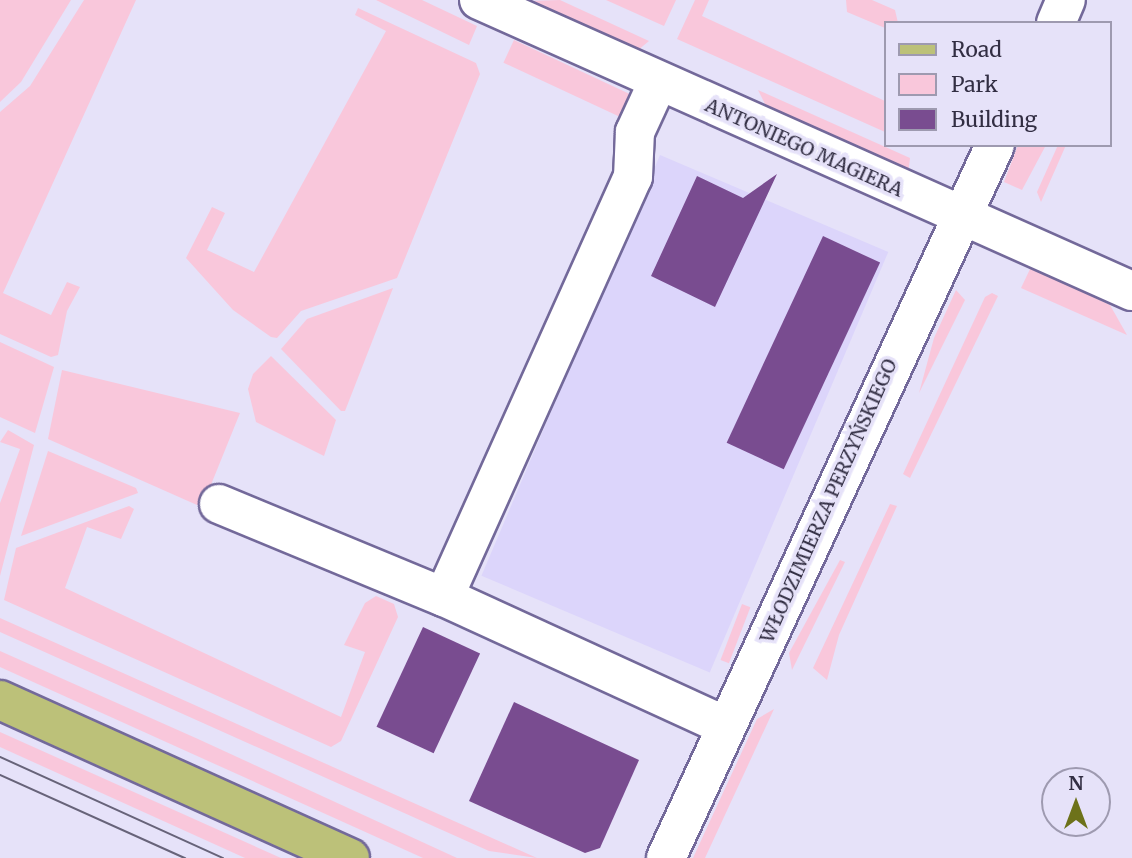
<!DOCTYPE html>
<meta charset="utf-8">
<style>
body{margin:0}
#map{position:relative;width:1132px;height:858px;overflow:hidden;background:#e6e2f9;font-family:Merriweather,serif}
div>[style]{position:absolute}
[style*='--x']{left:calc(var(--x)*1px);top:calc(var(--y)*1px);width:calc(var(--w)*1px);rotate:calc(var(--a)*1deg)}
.built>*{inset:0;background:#dcd5fb;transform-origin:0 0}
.green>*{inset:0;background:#f9c7db;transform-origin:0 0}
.building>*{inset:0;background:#794c90;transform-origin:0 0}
.roads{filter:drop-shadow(2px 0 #73699a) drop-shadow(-2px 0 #73699a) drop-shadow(0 2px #73699a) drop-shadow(0 -2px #73699a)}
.minor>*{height:38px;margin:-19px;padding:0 19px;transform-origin:19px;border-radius:19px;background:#fff}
.major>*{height:38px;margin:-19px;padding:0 19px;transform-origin:19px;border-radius:19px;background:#bcc179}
.tram>*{height:2px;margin:-1px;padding:0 1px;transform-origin:1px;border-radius:1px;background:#676379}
span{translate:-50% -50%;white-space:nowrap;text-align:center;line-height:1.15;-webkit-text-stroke:7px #e6e2f9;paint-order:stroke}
.street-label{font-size:19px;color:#322e43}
.legend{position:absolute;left:884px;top:21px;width:228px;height:126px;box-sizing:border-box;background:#e6e2f9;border:2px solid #9e9ab0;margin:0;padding:9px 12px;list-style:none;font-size:21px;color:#322e43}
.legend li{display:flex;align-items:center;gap:14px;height:35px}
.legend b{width:35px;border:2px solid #9e9ab0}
.north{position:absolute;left:1041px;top:767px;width:70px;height:70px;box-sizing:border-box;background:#e6e2f9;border:2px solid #9e9ab0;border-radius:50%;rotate:0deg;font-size:19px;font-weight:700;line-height:28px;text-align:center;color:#322e43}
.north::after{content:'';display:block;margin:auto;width:24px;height:32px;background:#6d721a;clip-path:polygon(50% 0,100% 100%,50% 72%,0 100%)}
</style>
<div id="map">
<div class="built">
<div style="left:660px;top:155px;width:248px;height:457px;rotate:23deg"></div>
</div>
<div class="green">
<div style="clip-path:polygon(0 0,71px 0,21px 82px,0 102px)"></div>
<div style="clip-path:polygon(84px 0,136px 0,3px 293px,51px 315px,67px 282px,80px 287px,67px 311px,58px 355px,51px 357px,0 334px,0 112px,30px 86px)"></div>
<div style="clip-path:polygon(376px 0,422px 0,477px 26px,469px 45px)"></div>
<div style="clip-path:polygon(560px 0,649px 41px,637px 51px,528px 1px)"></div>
<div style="clip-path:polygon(606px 0,676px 0,664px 26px)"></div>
<div style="clip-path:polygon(695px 0,709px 0,702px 16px,885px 101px,885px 132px,677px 39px)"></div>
<div style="clip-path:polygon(846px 0,872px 0,895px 10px,898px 23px,885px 23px,885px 28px,847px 12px)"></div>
<div style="clip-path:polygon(358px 8px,476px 63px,480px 74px,397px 278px,301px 311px,277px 338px,271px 337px,233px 310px,186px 258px,212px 207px,225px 213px,207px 250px,254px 272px,386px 31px,355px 15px)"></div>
<div style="left:514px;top:40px;width:130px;height:25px;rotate:25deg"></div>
<div style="clip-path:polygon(758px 90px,910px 158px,908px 174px,768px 110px)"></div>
<div style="clip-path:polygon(1018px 145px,1046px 145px,1022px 190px,1004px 182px)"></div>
<div style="clip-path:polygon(1058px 145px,1066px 145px,1041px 202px,1037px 192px)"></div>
<div style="clip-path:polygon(1031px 267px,1110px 305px,1127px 335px,1021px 288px)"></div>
<div style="clip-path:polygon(393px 288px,345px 411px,341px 411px,281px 349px,307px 319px)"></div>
<div style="clip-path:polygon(956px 290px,965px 300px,919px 393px,934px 338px)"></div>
<div style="clip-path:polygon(992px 293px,998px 296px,910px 478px,903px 474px,985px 297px)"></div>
<div style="clip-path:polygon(0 342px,54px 367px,35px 433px,0 417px)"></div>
<div style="clip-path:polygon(271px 356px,336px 420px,324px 456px,256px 422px,248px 389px,253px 374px)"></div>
<div style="clip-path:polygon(62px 370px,240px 413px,204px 502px,197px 505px,48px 439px)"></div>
<div style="clip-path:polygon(8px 430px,34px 445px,0 576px,0 503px,20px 449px,0 442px)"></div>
<div style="clip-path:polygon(48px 451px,136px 488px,138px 493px,21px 536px)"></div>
<div style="clip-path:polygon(890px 504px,897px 506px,839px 635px,827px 680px,813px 668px)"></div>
<div style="clip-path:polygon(129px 506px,134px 509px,121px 539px,87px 527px,65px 588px,341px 717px,365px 652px,344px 645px,365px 603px,376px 596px,394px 604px,398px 617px,341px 741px,331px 747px,4px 600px,16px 548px)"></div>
<div style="clip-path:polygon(840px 560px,845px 562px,792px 670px,789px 653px)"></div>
<div style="left:742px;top:604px;width:9px;height:60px;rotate:21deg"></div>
<div style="clip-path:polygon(0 618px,333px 767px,537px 858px,489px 851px,0 632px)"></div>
<div style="clip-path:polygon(0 651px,198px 739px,457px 858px,423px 858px,0 667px)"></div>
<div style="clip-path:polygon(774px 709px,705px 858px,693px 858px,757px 719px)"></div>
<div style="clip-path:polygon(0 732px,281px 858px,245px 858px,0 747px)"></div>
</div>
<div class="building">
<div style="clip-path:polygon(777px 174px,715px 307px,651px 276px,697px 176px,743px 198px)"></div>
<div style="left:823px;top:236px;width:63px;height:228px;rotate:25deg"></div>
<div style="left:423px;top:627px;width:63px;height:110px;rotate:25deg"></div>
<div style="clip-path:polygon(514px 702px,639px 760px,600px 848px,585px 853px,469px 801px)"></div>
</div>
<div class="roads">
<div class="minor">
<div style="--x:479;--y:0;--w:715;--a:24.02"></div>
<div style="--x:1056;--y:23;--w:25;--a:-67"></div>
<div style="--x:219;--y:504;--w:243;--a:22.5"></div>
<div style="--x:444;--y:597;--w:310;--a:24.6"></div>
<div style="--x:444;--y:597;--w:461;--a:-65.8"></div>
<div style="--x:633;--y:177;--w:45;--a:-87.5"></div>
<div style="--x:635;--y:132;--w:55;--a:-65.3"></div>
<div style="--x:666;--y:858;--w:785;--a:-65.23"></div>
</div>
<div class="major">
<div style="--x:0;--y:700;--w:384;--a:24.3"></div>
</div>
</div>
<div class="tram">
<div style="--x:0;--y:757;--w:245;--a:24.4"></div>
<div style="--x:0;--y:775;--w:203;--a:24.2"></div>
</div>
<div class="street-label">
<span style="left:804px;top:148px;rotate:24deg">ANTONIEGO MAGIERA</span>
<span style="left:829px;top:501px;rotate:-66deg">WŁODZIMIERZA PERZYŃSKIEGO</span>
</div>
<ul class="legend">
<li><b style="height:9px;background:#bcc179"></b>Road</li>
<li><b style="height:19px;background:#f9c7db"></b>Park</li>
<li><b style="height:19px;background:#794c90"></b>Building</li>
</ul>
<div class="north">N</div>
</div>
